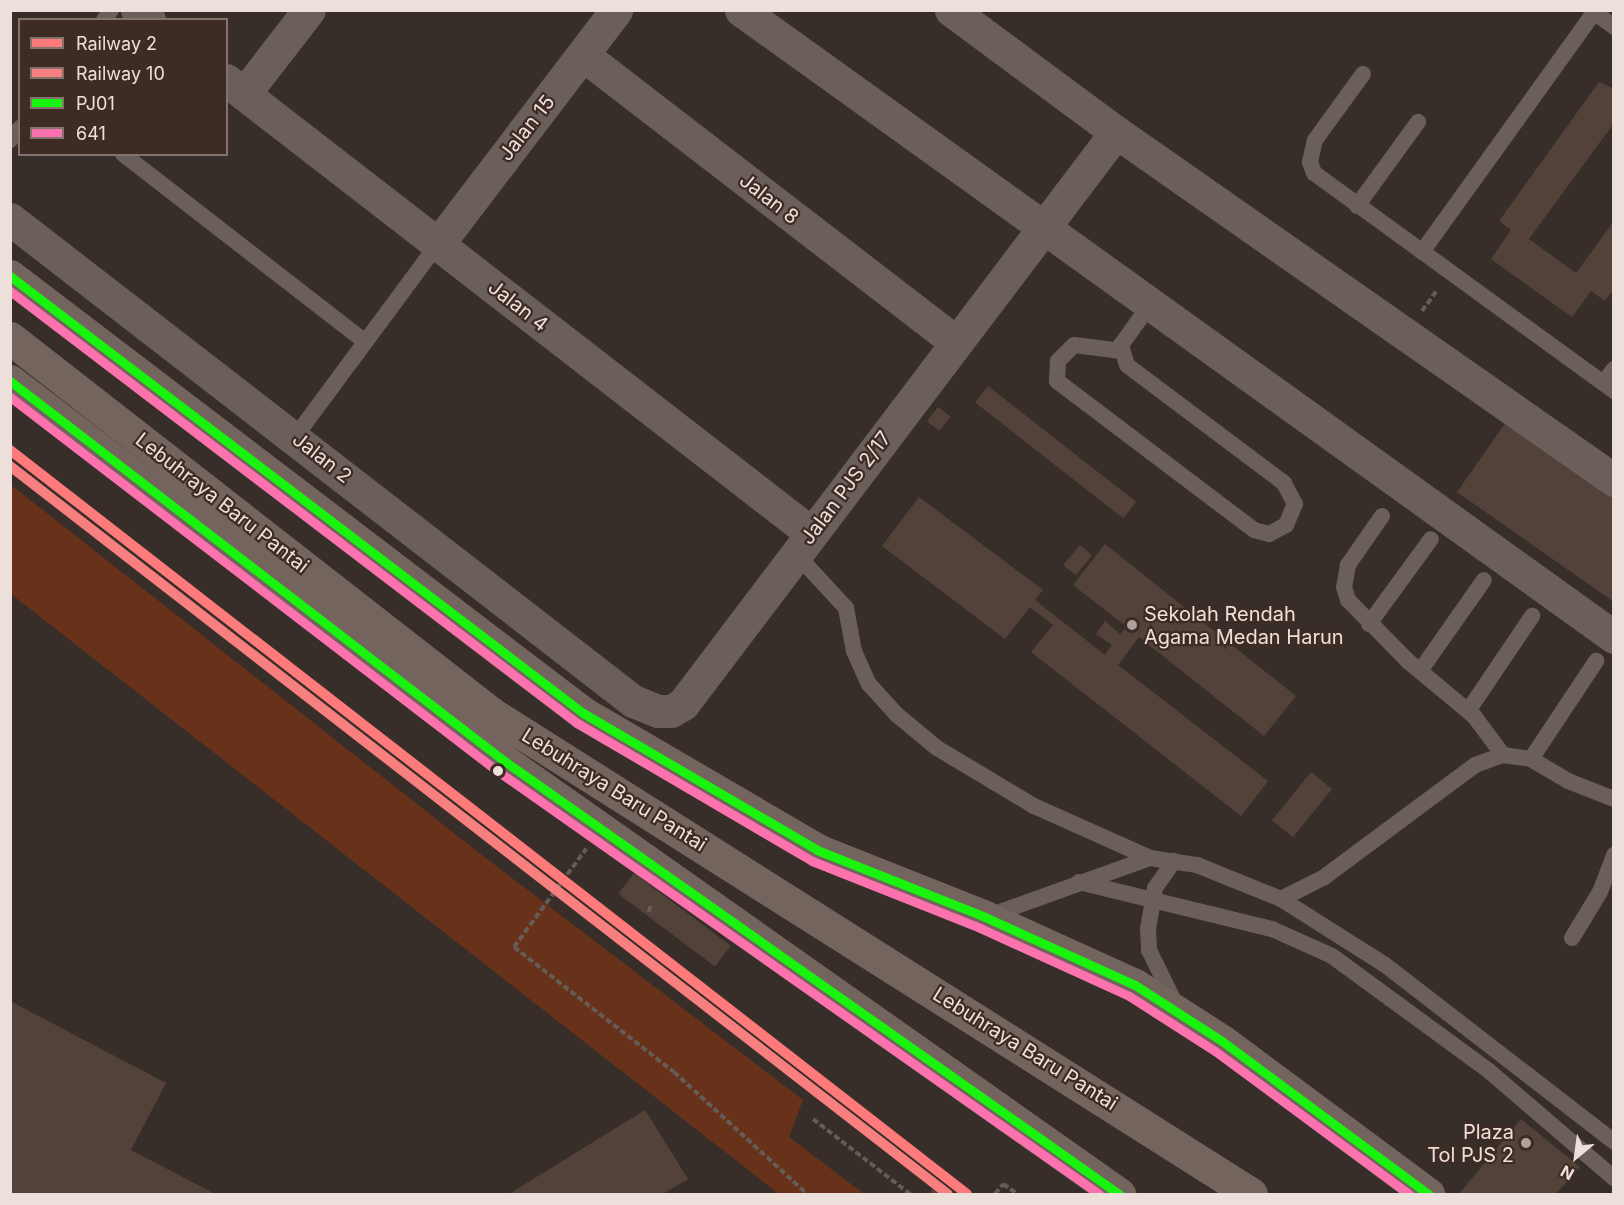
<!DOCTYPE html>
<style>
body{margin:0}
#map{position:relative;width:1624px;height:1205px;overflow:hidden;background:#382e29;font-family:Inter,sans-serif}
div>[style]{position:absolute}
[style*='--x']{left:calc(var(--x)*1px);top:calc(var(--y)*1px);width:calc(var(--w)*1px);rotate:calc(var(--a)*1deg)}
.green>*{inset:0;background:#68321a}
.building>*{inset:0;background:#534239;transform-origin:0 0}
.path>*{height:4px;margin-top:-2px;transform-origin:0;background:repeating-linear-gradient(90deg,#655c58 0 6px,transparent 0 9px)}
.lane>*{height:16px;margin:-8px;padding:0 8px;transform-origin:8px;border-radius:8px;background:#6a5f5b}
.street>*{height:33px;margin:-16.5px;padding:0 16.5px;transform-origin:16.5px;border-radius:16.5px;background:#6a5f5b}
.highway>*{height:33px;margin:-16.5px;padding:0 16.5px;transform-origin:16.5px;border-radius:16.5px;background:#74645e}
.path-bridge>*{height:4px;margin-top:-2px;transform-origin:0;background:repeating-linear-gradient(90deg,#655c58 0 6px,transparent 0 9px)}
.highway-bridge>*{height:33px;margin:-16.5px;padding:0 16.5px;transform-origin:16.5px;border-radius:16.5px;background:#74645e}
.bus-1>*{height:9px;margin:-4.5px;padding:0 4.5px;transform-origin:4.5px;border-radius:4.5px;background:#19f40e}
.bus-2>*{height:9px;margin:-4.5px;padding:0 4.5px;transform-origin:4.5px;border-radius:4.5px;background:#fc72af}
.rail-1>*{height:10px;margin:-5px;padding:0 5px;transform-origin:5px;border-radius:5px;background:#ff7a7a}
.rail-2>*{height:10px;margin:-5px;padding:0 5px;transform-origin:5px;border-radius:5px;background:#f87f7f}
.dots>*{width:16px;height:16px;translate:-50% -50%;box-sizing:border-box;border:3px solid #3e2b23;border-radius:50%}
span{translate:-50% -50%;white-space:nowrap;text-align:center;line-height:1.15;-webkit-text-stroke:4.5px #3e2b23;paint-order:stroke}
.street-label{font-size:20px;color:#ede0db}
.poi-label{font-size:20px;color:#ede0db}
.left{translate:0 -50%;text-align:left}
.right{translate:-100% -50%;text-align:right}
.frame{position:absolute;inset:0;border:12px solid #ede0db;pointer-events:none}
.legend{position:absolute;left:18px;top:18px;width:210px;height:138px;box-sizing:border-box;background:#3e2b23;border:2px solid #84736d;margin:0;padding:8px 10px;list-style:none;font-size:18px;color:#ede0db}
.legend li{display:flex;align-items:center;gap:12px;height:30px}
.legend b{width:30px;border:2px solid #84736d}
.north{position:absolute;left:1546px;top:1127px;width:60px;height:60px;-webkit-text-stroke:4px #3e2b23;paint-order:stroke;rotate:209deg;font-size:16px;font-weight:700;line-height:24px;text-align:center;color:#ede0db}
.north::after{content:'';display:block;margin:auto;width:21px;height:27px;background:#ede0db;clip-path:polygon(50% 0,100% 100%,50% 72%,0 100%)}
</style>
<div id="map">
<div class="green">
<div style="clip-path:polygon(11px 485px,478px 852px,803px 1100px,789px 1137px,864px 1194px,779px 1194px,11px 594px)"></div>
</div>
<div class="building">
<div style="clip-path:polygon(1599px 82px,1614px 89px,1614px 123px,1529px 239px,1576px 273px,1614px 221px,1614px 289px,1605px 301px,1591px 291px,1572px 317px,1491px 259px,1511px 230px,1499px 221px)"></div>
<div style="left:988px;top:386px;width:188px;height:21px;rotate:38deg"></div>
<div style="left:938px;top:407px;width:16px;height:18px;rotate:38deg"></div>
<div style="clip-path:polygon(1508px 419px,1614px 493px,1614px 602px,1457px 492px)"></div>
<div style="clip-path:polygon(919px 497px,1043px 590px,1035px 600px,1105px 655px,1112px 645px,1096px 634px,1105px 621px,1120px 634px,1127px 627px,1073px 585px,1105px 544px,1296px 696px,1264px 736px,1139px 637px,1118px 665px,1268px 781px,1241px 816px,1031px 652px,1053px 625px,1030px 607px,1005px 639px,882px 546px)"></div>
<div style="left:1080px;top:545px;width:16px;height:26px;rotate:40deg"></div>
<div style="left:1311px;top:772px;width:27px;height:62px;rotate:39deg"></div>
<div style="left:634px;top:873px;width:121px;height:26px;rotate:37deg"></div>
<div style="clip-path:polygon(10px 1001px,166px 1083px,131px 1150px,215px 1194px,10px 1194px)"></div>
<div style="clip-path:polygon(645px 1110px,688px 1179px,663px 1194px,509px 1194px)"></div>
<div style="clip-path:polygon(1521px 1119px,1580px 1167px,1556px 1194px,1459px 1194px)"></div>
<div style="clip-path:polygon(938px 1182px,953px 1194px,929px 1194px)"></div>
</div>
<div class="path">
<div style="--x:1422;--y:311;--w:26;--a:-54"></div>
<div style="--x:649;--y:912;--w:9;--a:-77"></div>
<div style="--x:514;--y:947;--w:203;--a:38"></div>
<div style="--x:674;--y:1072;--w:180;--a:42.5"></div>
<div style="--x:813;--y:1119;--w:123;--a:37.7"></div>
<div style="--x:1003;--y:1184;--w:18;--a:34"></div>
</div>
<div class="lane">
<div style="--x:1591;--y:10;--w:29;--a:36"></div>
<div style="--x:104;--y:20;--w:12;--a:-55"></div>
<div style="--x:1363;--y:74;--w:82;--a:126"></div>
<div style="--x:1315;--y:140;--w:23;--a:103"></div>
<div style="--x:1310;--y:162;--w:12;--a:70"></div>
<div style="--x:1314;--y:173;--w:371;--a:36"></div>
<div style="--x:10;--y:140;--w:16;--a:-50"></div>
<div style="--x:123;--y:154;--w:306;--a:37.8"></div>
<div style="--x:1357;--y:206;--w:104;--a:-54"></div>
<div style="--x:1422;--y:252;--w:294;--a:-54.3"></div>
<div style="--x:1121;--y:351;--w:47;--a:-172.7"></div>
<div style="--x:1074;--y:345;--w:23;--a:135"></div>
<div style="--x:1058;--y:361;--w:20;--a:93"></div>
<div style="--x:1057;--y:381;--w:247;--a:37.1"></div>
<div style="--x:1254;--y:530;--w:16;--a:15"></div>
<div style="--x:1269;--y:534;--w:19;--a:-28"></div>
<div style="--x:1286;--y:525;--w:23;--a:-67"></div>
<div style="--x:1295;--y:504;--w:24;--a:-118"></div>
<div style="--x:1284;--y:483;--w:196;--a:-143.1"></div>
<div style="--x:1127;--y:365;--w:21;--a:-107"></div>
<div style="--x:1121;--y:345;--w:48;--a:-54.3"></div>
<div style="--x:1603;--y:383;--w:18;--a:-52"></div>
<div style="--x:295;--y:437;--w:240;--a:-53.5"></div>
<div style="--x:1382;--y:516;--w:60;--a:124.8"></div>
<div style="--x:1348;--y:565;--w:22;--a:100"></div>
<div style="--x:1344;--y:587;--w:14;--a:73"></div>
<div style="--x:1348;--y:600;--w:87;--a:45.5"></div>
<div style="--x:1409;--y:662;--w:85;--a:39.7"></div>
<div style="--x:1474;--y:716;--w:49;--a:53.4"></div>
<div style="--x:797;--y:555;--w:72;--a:47.2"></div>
<div style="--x:846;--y:608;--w:44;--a:79.5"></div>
<div style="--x:854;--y:651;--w:36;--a:66"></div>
<div style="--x:869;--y:684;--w:40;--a:48"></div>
<div style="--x:896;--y:714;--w:53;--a:39.7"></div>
<div style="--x:937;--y:748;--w:113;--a:30.9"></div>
<div style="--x:1034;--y:806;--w:127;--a:24.1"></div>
<div style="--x:1150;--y:858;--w:48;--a:8.5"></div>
<div style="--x:1197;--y:865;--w:91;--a:22"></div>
<div style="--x:1281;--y:899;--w:47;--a:-26.6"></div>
<div style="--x:1323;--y:878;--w:189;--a:-36.6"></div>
<div style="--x:1475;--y:765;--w:30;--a:-20"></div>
<div style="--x:1503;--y:755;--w:28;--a:8"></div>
<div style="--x:1531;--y:759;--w:43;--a:30.7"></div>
<div style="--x:1568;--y:781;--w:49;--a:21.4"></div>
<div style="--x:1369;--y:624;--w:105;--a:-53.9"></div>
<div style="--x:1420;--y:671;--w:111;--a:-54.9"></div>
<div style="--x:1468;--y:711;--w:115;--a:-56"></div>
<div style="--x:1531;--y:759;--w:118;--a:-56.4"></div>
<div style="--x:1174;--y:861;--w:33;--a:125"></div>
<div style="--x:1155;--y:888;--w:42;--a:99.7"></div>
<div style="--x:1148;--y:929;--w:21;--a:87"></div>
<div style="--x:1149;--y:950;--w:59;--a:63.9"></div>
<div style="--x:1079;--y:882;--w:199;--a:13.7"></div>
<div style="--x:1272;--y:929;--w:66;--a:24.2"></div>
<div style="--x:1332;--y:956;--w:195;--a:36.2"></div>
<div style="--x:1489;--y:1071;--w:165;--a:40.6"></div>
<div style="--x:1281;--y:899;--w:122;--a:32.3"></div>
<div style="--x:1384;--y:964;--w:291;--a:37.7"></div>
<div style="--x:986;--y:917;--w:174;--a:-19.8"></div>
<div style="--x:1572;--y:938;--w:54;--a:-58.7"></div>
<div style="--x:1600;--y:892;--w:40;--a:-69"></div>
</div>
<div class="street">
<div style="--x:137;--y:10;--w:16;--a:40"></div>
<div style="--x:741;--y:10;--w:1075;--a:35.69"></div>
<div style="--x:951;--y:10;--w:205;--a:36.5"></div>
<div style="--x:1116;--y:132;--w:608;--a:34.95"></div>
<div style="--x:583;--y:55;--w:471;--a:37.6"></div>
<div style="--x:226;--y:80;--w:740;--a:37.75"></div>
<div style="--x:244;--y:94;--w:106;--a:-52.3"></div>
<div style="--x:10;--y:219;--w:788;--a:37.73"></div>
<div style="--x:633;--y:701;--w:27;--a:22"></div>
<div style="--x:658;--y:711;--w:13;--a:0"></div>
<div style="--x:671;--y:711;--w:14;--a:-30"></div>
<div style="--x:683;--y:704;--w:717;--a:-52.87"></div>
<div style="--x:438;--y:244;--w:294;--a:-52.7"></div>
</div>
<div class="highway">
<div style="--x:10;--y:276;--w:721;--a:37.33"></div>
<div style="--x:583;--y:713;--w:271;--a:30.3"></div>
<div style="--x:817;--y:850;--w:181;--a:21.7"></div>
<div style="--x:985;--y:917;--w:165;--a:24.4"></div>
<div style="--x:1135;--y:985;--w:103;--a:32.8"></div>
<div style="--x:1222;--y:1041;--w:257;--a:36.6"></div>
<div style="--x:10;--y:381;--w:622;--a:37.55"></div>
<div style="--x:503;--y:760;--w:754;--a:35.17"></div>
</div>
<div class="path-bridge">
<div style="--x:514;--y:947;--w:122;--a:-53.7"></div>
<div style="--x:995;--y:1194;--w:13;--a:-51"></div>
</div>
<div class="highway-bridge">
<div style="--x:10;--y:338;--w:611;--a:37.96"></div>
<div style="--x:492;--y:714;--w:898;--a:32.31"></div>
</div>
<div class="bus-1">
<div style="--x:10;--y:276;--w:721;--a:37.33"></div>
<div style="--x:583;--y:713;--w:271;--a:30.3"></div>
<div style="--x:817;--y:850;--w:181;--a:21.7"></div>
<div style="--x:985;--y:917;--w:165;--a:24.4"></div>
<div style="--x:1135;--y:985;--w:103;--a:32.8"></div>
<div style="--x:1222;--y:1041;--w:257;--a:36.6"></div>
<div style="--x:10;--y:381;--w:622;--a:37.55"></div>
<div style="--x:503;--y:760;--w:754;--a:35.17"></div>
</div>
<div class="bus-2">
<div style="--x:10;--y:291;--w:713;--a:37.3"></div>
<div style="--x:577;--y:723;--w:273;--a:30.4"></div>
<div style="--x:812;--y:861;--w:181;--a:21.7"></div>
<div style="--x:980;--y:928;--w:164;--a:24.5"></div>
<div style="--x:1129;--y:996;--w:102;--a:32.6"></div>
<div style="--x:1215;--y:1051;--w:241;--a:36.4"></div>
<div style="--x:10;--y:397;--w:613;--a:37.51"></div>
<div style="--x:496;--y:770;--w:737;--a:35.11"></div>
</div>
<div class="rail-1">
<div style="--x:10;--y:450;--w:1212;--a:37.86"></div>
</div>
<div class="rail-2">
<div style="--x:10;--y:466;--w:1187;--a:37.82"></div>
</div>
<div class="dots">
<div style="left:1132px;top:625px;background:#aea29d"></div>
<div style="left:498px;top:771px;background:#ede0db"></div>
<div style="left:1526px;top:1143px;background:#aea29d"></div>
</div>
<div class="street-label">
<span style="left:527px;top:128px;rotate:-52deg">Jalan 15</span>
<span style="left:769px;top:199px;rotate:38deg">Jalan 8</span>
<span style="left:518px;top:306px;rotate:38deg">Jalan 4</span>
<span style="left:322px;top:458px;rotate:38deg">Jalan 2</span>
<span style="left:846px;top:488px;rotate:-53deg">Jalan PJS 2/17</span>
<span style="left:222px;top:503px;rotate:38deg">Lebuhraya Baru Pantai</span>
<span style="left:614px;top:790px;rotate:32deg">Lebuhraya Baru Pantai</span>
<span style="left:1025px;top:1049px;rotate:32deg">Lebuhraya Baru Pantai</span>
</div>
<div class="poi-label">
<span class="left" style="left:1144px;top:626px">Sekolah Rendah<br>Agama Medan Harun</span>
<span class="right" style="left:1514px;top:1144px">Plaza<br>Tol PJS 2</span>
</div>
<div class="frame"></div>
<ul class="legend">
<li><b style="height:8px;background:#ff7a7a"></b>Railway 2</li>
<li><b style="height:8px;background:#f87f7f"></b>Railway 10</li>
<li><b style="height:8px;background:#19f40e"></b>PJ01</li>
<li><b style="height:8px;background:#fc72af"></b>641</li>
</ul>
<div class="north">N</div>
</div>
